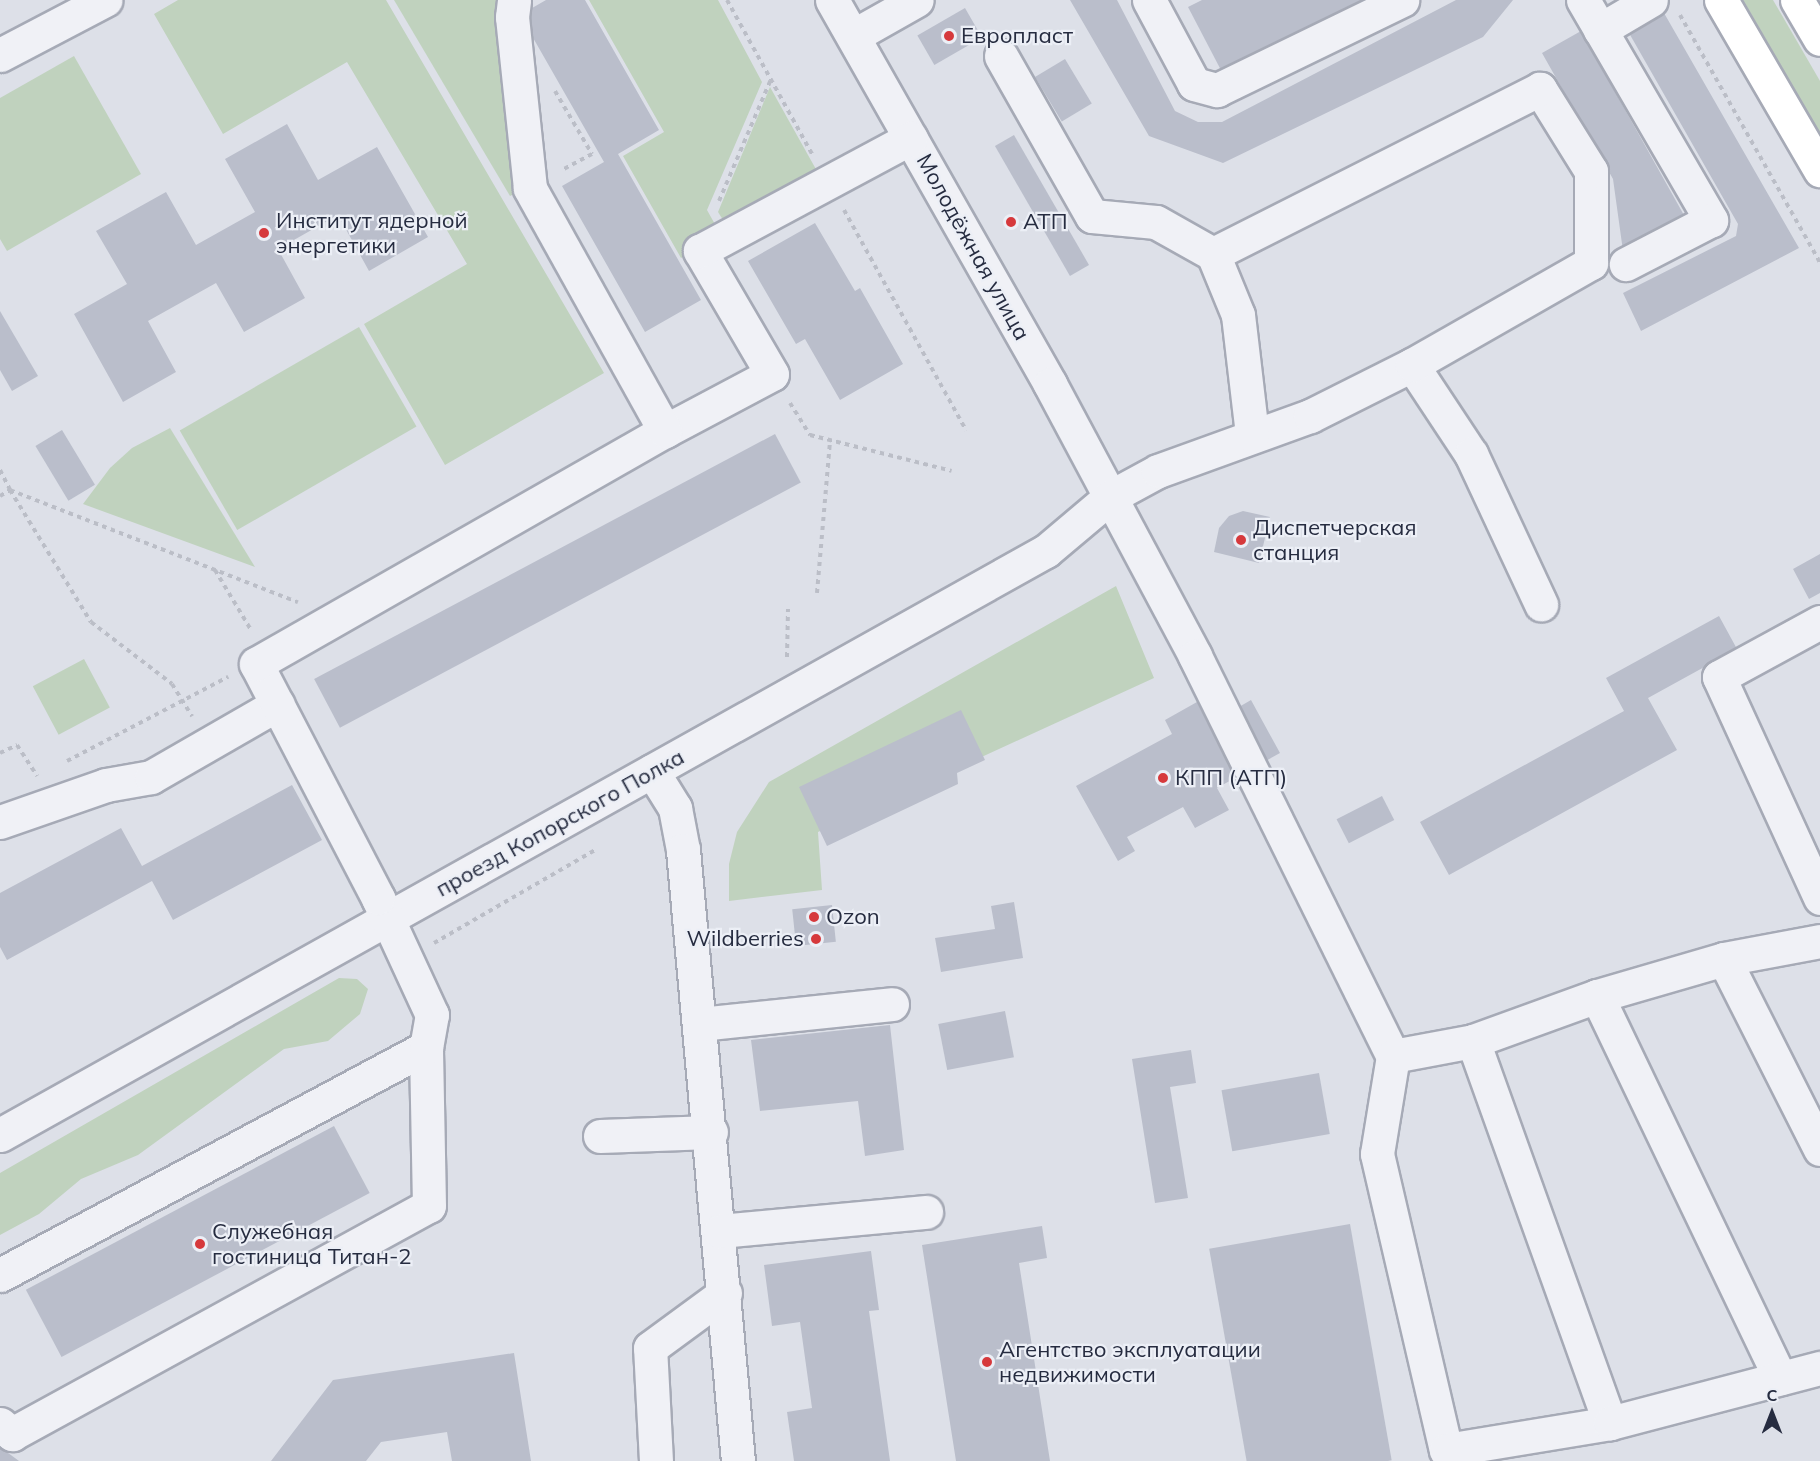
<!DOCTYPE html>
<meta charset="utf-8">
<style>
body{margin:0}
#map{position:relative;width:1820px;height:1461px;overflow:hidden;background:#dde0e8;font-family:Mulish,sans-serif}
div>[style]{position:absolute}
[style*='--x']{left:calc(var(--x)*1px);top:calc(var(--y)*1px);width:calc(var(--w)*1px);rotate:calc(var(--a)*1deg)}
.green>*{inset:0;background:#c0d2be;transform-origin:0 0}
.building>*{inset:0;background:#babecb;transform-origin:0 0}
.path>*{height:4px;margin-top:-2px;transform-origin:0;background:repeating-linear-gradient(90deg,#bbbec7 0 4.5px,transparent 0 9px)}
.roads{filter:drop-shadow(2px 0 #a6aab6) drop-shadow(-2px 0 #a6aab6) drop-shadow(0 2px #a6aab6) drop-shadow(0 -2px #a6aab6)}
.minor>*{height:33px;margin:-16.5px;padding:0 16.5px;transform-origin:16.5px;border-radius:16.5px;background:#f0f1f6}
.major>*{height:33px;margin:-16.5px;padding:0 16.5px;transform-origin:16.5px;border-radius:16.5px;background:#fff}
.dots>*{width:16px;height:16px;translate:-50% -50%;box-sizing:border-box;border:3px solid #eceff6;border-radius:50%}
span{translate:-50% -50%;white-space:nowrap;text-align:center;line-height:1.15;-webkit-text-stroke:4.5px #eceff6;paint-order:stroke}
.poi-label{font-size:22px;color:#262c40}
.left{translate:0 -50%;text-align:left}
.right{translate:-100% -50%;text-align:right}
.street-label{font-size:22px;color:#262c40}
.north{position:absolute;left:1742px;top:1383px;width:60px;height:60px;-webkit-text-stroke:4px #eceff6;paint-order:stroke;rotate:0deg;font-size:16px;font-weight:700;line-height:24px;text-align:center;color:#262c40}
.north::after{content:'';display:block;margin:auto;width:21px;height:27px;background:#262c40;clip-path:polygon(50% 0,100% 100%,50% 72%,0 100%)}
</style>
<div id="map">
<div class="green">
<div style="clip-path:polygon(178px 0,386px 0,604px 373px,445px 465px,364px 324px,467px 264px,347px 62px,223px 134px,154px 14px)"></div>
<div style="clip-path:polygon(394px 0,496px 0,524px 189px,510px 196px)"></div>
<div style="clip-path:polygon(589px 0,718px 0,762px 82px,707px 210px,721px 235px,681px 258px,623px 156px,664px 132px)"></div>
<div style="clip-path:polygon(1743px 0,1773px 0,1820px 81px,1820px 133px)"></div>
<div style="clip-path:polygon(74px 56px,141px 174px,7px 251px,0 239px,0 98px)"></div>
<div style="clip-path:polygon(770px 87px,822px 180px,730px 231px,718px 212px)"></div>
<div style="left:359px;top:327px;width:115px;height:207px;rotate:60deg"></div>
<div style="clip-path:polygon(170px 428px,255px 567px,83px 504px,110px 468px,132px 448px)"></div>
<div style="clip-path:polygon(1116px 586px,1154px 678px,818px 832px,822px 890px,729px 901px,729px 864px,737px 832px,769px 782px)"></div>
<div style="left:84px;top:659px;width:55px;height:58px;rotate:62deg"></div>
<div style="clip-path:polygon(339px 978px,357px 979px,368px 989px,360px 1014px,328px 1041px,284px 1049px,138px 1155px,81px 1179px,39px 1214px,0 1235px,0 1173px)"></div>
</div>
<div class="building">
<div style="clip-path:polygon(546px 0,585px 0,659px 130px,618px 154px,701px 300px,645px 332px,562px 186px,604px 162px,520px 15px)"></div>
<div style="clip-path:polygon(1070px 0,1117px 0,1175px 111px,1198px 122px,1222px 122px,1456px 0,1513px 0,1483px 37px,1223px 163px,1149px 136px)"></div>
<div style="clip-path:polygon(1202px 0,1367px 0,1223px 74px,1188px 7px)"></div>
<div style="left:965px;top:8px;width:34px;height:55px;rotate:60deg"></div>
<div style="clip-path:polygon(1664px 13px,1799px 248px,1641px 331px,1623px 293px,1736px 236px,1738px 224px,1629px 33px)"></div>
<div style="clip-path:polygon(1581px 31px,1685px 217px,1623px 251px,1613px 179px,1542px 53px)"></div>
<div style="left:1065px;top:59px;width:52px;height:35px;rotate:59deg"></div>
<div style="clip-path:polygon(287px 124px,318px 180px,377px 147px,428px 237px,369px 271px,338px 215px,278px 249px,305px 298px,244px 332px,216px 283px,148px 321px,176px 372px,123px 402px,74px 314px,127px 284px,96px 231px,166px 192px,196px 245px,255px 212px,225px 159px)"></div>
<div style="left:1014px;top:135px;width:150px;height:22px;rotate:60deg"></div>
<div style="clip-path:polygon(815px 223px,855px 291px,860px 288px,903px 364px,840px 400px,805px 339px,796px 344px,748px 261px)"></div>
<div style="clip-path:polygon(0 311px,38px 376px,12px 391px,0 370px)"></div>
<div style="left:62px;top:430px;width:64px;height:31px;rotate:59deg"></div>
<div style="left:775px;top:434px;width:55px;height:522px;rotate:62deg"></div>
<div style="clip-path:polygon(1243px 511px,1270px 517px,1259px 563px,1214px 552px,1219px 528px,1229px 516px)"></div>
<div style="clip-path:polygon(1820px 554px,1820px 593px,1809px 599px,1793px 569px)"></div>
<div style="clip-path:polygon(1719px 616px,1737px 649px,1648px 698px,1677px 750px,1449px 875px,1420px 822px,1624px 711px,1606px 678px)"></div>
<div style="clip-path:polygon(1213px 693px,1232px 711px,1251px 700px,1280px 753px,1217px 788px,1229px 810px,1195px 828px,1183px 807px,1127px 837px,1135px 851px,1118px 861px,1076px 786px,1172px 734px,1165px 720px)"></div>
<div style="clip-path:polygon(961px 710px,985px 760px,957px 773px,958px 784px,827px 846px,799px 787px)"></div>
<div style="clip-path:polygon(292px 785px,322px 840px,173px 920px,152px 881px,7px 960px,0 947px,0 893px,121px 828px,142px 866px)"></div>
<div style="left:1382px;top:796px;width:27px;height:51px;rotate:63deg"></div>
<div style="clip-path:polygon(1014px 902px,1023px 958px,941px 972px,935px 938px,995px 929px,991px 906px)"></div>
<div style="left:832px;top:905px;width:37px;height:40px;rotate:84deg"></div>
<div style="left:1005px;top:1011px;width:47px;height:68px;rotate:79deg"></div>
<div style="clip-path:polygon(890px 1025px,904px 1150px,865px 1156px,858px 1101px,760px 1111px,751px 1040px)"></div>
<div style="clip-path:polygon(1191px 1050px,1196px 1083px,1170px 1087px,1188px 1198px,1155px 1203px,1132px 1059px)"></div>
<div style="left:1319px;top:1073px;width:62px;height:99px;rotate:80deg"></div>
<div style="left:334px;top:1126px;width:76px;height:349px;rotate:62deg"></div>
<div style="left:1350px;top:1224px;width:240px;height:143px;rotate:80deg"></div>
<div style="clip-path:polygon(1042px 1226px,1047px 1258px,1019px 1263px,1050px 1461px,956px 1461px,922px 1245px)"></div>
<div style="clip-path:polygon(871px 1251px,879px 1310px,869px 1311px,890px 1461px,794px 1461px,787px 1412px,812px 1408px,800px 1322px,772px 1326px,764px 1265px)"></div>
<div style="clip-path:polygon(514px 1353px,531px 1461px,452px 1461px,447px 1432px,381px 1442px,366px 1461px,271px 1461px,333px 1380px)"></div>
<div style="clip-path:polygon(0 1447px,19px 1461px,0 1461px)"></div>
</div>
<div class="path">
<div style="--x:727;--y:0;--w:176;--a:61.1"></div>
<div style="--x:1680;--y:15;--w:284;--a:60.5"></div>
<div style="--x:555;--y:91;--w:73;--a:59.6"></div>
<div style="--x:592;--y:154;--w:34;--a:152"></div>
<div style="--x:719;--y:201;--w:133;--a:-66.9"></div>
<div style="--x:844;--y:210;--w:252;--a:61"></div>
<div style="--x:790;--y:403;--w:38;--a:58"></div>
<div style="--x:810;--y:435;--w:146;--a:14.2"></div>
<div style="--x:0;--y:470;--w:22;--a:63"></div>
<div style="--x:10;--y:490;--w:309;--a:21.3"></div>
<div style="--x:0;--y:496;--w:12;--a:-31"></div>
<div style="--x:10;--y:490;--w:155;--a:58.5"></div>
<div style="--x:91;--y:622;--w:102;--a:37.4"></div>
<div style="--x:172;--y:684;--w:38;--a:58"></div>
<div style="--x:215;--y:570;--w:70;--a:59"></div>
<div style="--x:817;--y:593;--w:153;--a:-85.1"></div>
<div style="--x:787;--y:657;--w:48;--a:-88.8"></div>
<div style="--x:0;--y:753;--w:19;--a:-25"></div>
<div style="--x:17;--y:745;--w:37;--a:57"></div>
<div style="--x:67;--y:761;--w:182;--a:-27.6"></div>
<div style="--x:434;--y:943;--w:188;--a:-30"></div>
</div>
<div class="roads">
<div class="minor">
<div style="--x:832;--y:0;--w:442;--a:60.4"></div>
<div style="--x:1050;--y:384;--w:308;--a:61.9"></div>
<div style="--x:1195;--y:656;--w:446;--a:63.7"></div>
<div style="--x:1393;--y:1056;--w:81;--a:-10.6"></div>
<div style="--x:1473;--y:1041;--w:132;--a:-19.9"></div>
<div style="--x:1597;--y:996;--w:132;--a:-16.2"></div>
<div style="--x:1724;--y:959;--w:98;--a:-10.6"></div>
<div style="--x:1149;--y:0;--w:95;--a:61.8"></div>
<div style="--x:1194;--y:84;--w:24;--a:15"></div>
<div style="--x:1217;--y:90;--w:206;--a:-25.9"></div>
<div style="--x:1583;--y:0;--w:255;--a:59.8"></div>
<div style="--x:1711;--y:220;--w:96;--a:152.6"></div>
<div style="--x:1600;--y:30;--w:59;--a:-30.5"></div>
<div style="--x:853;--y:36;--w:73;--a:-29.4"></div>
<div style="--x:0;--y:55;--w:119;--a:-27.6"></div>
<div style="--x:1001;--y:56;--w:184;--a:60.4"></div>
<div style="--x:1092;--y:216;--w:64;--a:5.4"></div>
<div style="--x:1156;--y:222;--w:65;--a:29.3"></div>
<div style="--x:1412;--y:365;--w:107;--a:56.5"></div>
<div style="--x:1471;--y:454;--w:166;--a:65"></div>
<div style="--x:665;--y:431;--w:121;--a:-28"></div>
<div style="--x:772;--y:374;--w:143;--a:-120.3"></div>
<div style="--x:700;--y:251;--w:239;--a:-28.2"></div>
<div style="--x:1820;--y:622;--w:115;--a:151.4"></div>
<div style="--x:1719;--y:677;--w:243;--a:65.4"></div>
<div style="--x:652;--y:771;--w:44;--a:58.1"></div>
<div style="--x:675;--y:808;--w:43;--a:79.2"></div>
<div style="--x:683;--y:850;--w:613;--a:84.86"></div>
<div style="--x:0;--y:822;--w:112;--a:-19.2"></div>
<div style="--x:106;--y:785;--w:46;--a:-10.1"></div>
<div style="--x:151;--y:777;--w:146;--a:-29.9"></div>
<div style="--x:1724;--y:959;--w:213;--a:63.2"></div>
<div style="--x:1597;--y:996;--w:424;--a:64.4"></div>
<div style="--x:700;--y:1024;--w:193;--a:-5.9"></div>
<div style="--x:1473;--y:1041;--w:406;--a:70.3"></div>
<div style="--x:1393;--y:1056;--w:99;--a:99.3"></div>
<div style="--x:1377;--y:1154;--w:304;--a:76.9"></div>
<div style="--x:1446;--y:1450;--w:166;--a:-9.3"></div>
<div style="--x:1610;--y:1423;--w:217;--a:-14.7"></div>
<div style="--x:0;--y:1135;--w:1198;--a:-29.18"></div>
<div style="--x:1046;--y:551;--w:84;--a:-40.2"></div>
<div style="--x:1110;--y:497;--w:55;--a:-28.4"></div>
<div style="--x:1158;--y:471;--w:162;--a:-19.9"></div>
<div style="--x:1310;--y:416;--w:114;--a:-26.6"></div>
<div style="--x:1412;--y:365;--w:206;--a:-29.7"></div>
<div style="--x:1591;--y:263;--w:92;--a:-90"></div>
<div style="--x:1591;--y:171;--w:97;--a:-121.9"></div>
<div style="--x:1540;--y:89;--w:366;--a:153.2"></div>
<div style="--x:1213;--y:254;--w:66;--a:67.7"></div>
<div style="--x:1238;--y:315;--w:121;--a:83.3"></div>
<div style="--x:600;--y:1136;--w:111;--a:-2.1"></div>
<div style="--x:720;--y:1231;--w:207;--a:-5.3"></div>
<div style="--x:0;--y:1275;--w:483;--a:-28.1"></div>
<div style="--x:0;--y:1424;--w:16;--a:40"></div>
<div style="--x:12;--y:1434;--w:475;--a:-28.7"></div>
<div style="--x:429;--y:1206;--w:158;--a:-91.1"></div>
<div style="--x:426;--y:1048;--w:34;--a:-80"></div>
<div style="--x:432;--y:1015;--w:129;--a:-114.8"></div>
<div style="--x:378;--y:898;--w:264;--a:-117.5"></div>
<div style="--x:256;--y:664;--w:471;--a:-29.7"></div>
<div style="--x:665;--y:431;--w:278;--a:-119.1"></div>
<div style="--x:530;--y:188;--w:172;--a:-96"></div>
<div style="--x:512;--y:17;--w:17;--a:-83"></div>
<div style="--x:656;--y:1461;--w:113;--a:-93"></div>
<div style="--x:650;--y:1348;--w:93;--a:-36.3"></div>
</div>
<div class="major">
<div style="--x:1721;--y:0;--w:197;--a:59.8"></div>
<div style="--x:1797;--y:0;--w:45;--a:59.5"></div>
</div>
</div>
<div class="dots">
<div style="left:949px;top:36px;background:#d6393c"></div>
<div style="left:1011px;top:222px;background:#d6393c"></div>
<div style="left:264px;top:233px;background:#d6393c"></div>
<div style="left:1241px;top:540px;background:#d6393c"></div>
<div style="left:1163px;top:778px;background:#d6393c"></div>
<div style="left:814px;top:917px;background:#d6393c"></div>
<div style="left:816px;top:939px;background:#d6393c"></div>
<div style="left:200px;top:1244px;background:#d6393c"></div>
<div style="left:987px;top:1362px;background:#d6393c"></div>
</div>
<div class="poi-label">
<span class="left" style="left:961px;top:36px">Европласт</span>
<span class="left" style="left:276px;top:233px">Институт ядерной<br>энергетики</span>
<span class="left" style="left:1023px;top:222px">АТП</span>
<span class="left" style="left:1253px;top:540px">Диспетчерская<br>станция</span>
<span class="left" style="left:1175px;top:778px">КПП (АТП)</span>
<span class="left" style="left:826px;top:917px">Ozon</span>
<span class="right" style="left:804px;top:939px">Wildberries</span>
<span class="left" style="left:212px;top:1244px">Служебная<br>гостиница Титан-2</span>
<span class="left" style="left:999px;top:1362px">Агентство эксплуатации<br>недвижимости</span>
</div>
<div class="street-label">
<span style="left:973px;top:247px;rotate:61deg">Молодёжная улица</span>
<span style="left:560px;top:823px;rotate:-29deg">проезд Копорского Полка</span>
</div>
<div class="north">С</div>
</div>
